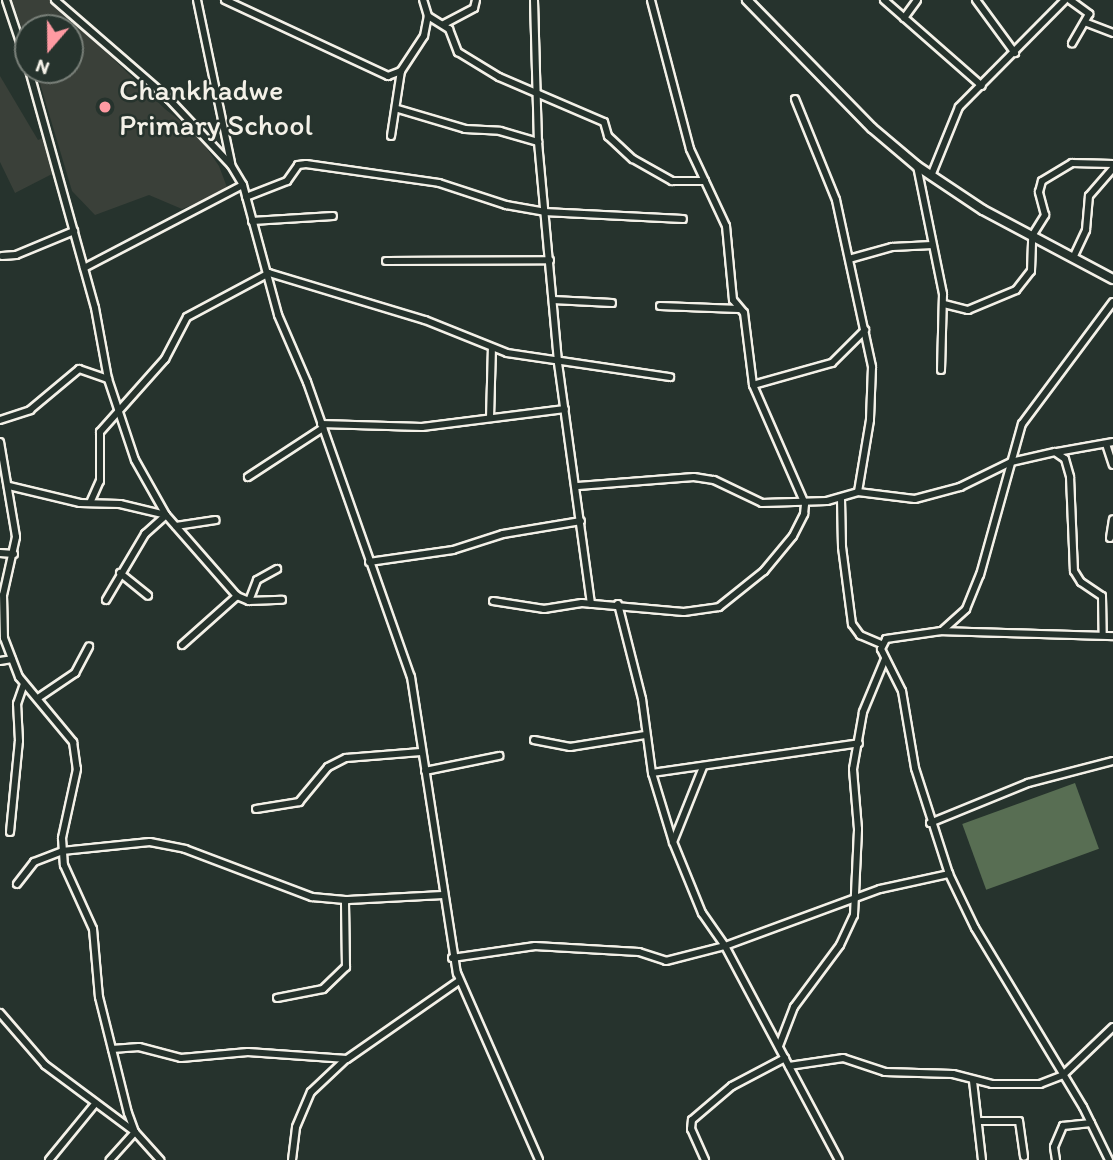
<!DOCTYPE html>
<style>
body{margin:0}
#map{position:relative;width:1113px;height:1160px;overflow:hidden;background:#26332d;font-family:Itim,sans-serif}
div>[style]{position:absolute}
[style*='--x']{left:calc(var(--x)*1px);top:calc(var(--y)*1px);width:calc(var(--w)*1px);rotate:calc(var(--a)*1deg)}
.built>*{inset:0;background:#3a4039}
.green>*{inset:0;background:#586e53;transform-origin:0 0}
.roads{filter:drop-shadow(2px 0 #f4f1e8) drop-shadow(-2px 0 #f4f1e8) drop-shadow(0 2px #f4f1e8) drop-shadow(0 -2px #f4f1e8)}
.minor>*{height:6px;margin:-3px;padding:0 3px;transform-origin:3px;border-radius:3px;background:#26332d}
.tertiary>*{height:8px;margin:-4px;padding:0 4px;transform-origin:4px;border-radius:4px;background:#26332d}
.dots>*{width:19px;height:19px;translate:-50% -50%;box-sizing:border-box;border:4px solid #26332d;border-radius:50%}
span{translate:-50% -50%;white-space:nowrap;text-align:center;line-height:1.15;-webkit-text-stroke:5px #26332d;paint-order:stroke}
.poi-label{font-size:30px;color:#f4f1e8}
.left{translate:0 -50%;text-align:left}
.north{position:absolute;left:14px;top:14px;width:70px;height:70px;box-sizing:border-box;background:#26332d;border:2px solid #787f78;border-radius:50%;rotate:200deg;font-size:19px;font-weight:700;line-height:28px;text-align:center;color:#f4f1e8}
.north::after{content:'';display:block;margin:auto;width:24px;height:32px;background:#ff9aa2;clip-path:polygon(50% 0,100% 100%,50% 72%,0 100%)}
</style>
<div id="map">
<div class="built">
<div style="clip-path:polygon(12px 0,52px 0,165px 109px,196px 133px,219px 166px,228px 190px,182px 209px,149px 195px,95px 215px,72px 191px,36px 70px,70px 70px,70px 28px,28px 28px,28px 47px)"></div>
<div style="clip-path:polygon(0 76px,38px 140px,43px 138px,52px 174px,15px 193px,0 162px)"></div>
</div>
<div class="green">
<div style="left:1075px;top:783px;width:70px;height:120px;rotate:70deg"></div>
</div>
<div class="roads">
<div class="minor">
<div style="--x:6;--y:0;--w:70;--a:71.6"></div>
<div style="--x:55;--y:0;--w:151;--a:41"></div>
<div style="--x:169;--y:99;--w:91;--a:46.8"></div>
<div style="--x:231;--y:165;--w:23;--a:59"></div>
<div style="--x:243;--y:185;--w:135;--a:74.9"></div>
<div style="--x:278;--y:315;--w:73;--a:66.6"></div>
<div style="--x:307;--y:382;--w:313;--a:70.6"></div>
<div style="--x:411;--y:677;--w:300;--a:81.2"></div>
<div style="--x:457;--y:973;--w:204;--a:66.3"></div>
<div style="--x:197;--y:0;--w:167;--a:78.2"></div>
<div style="--x:225;--y:0;--w:180;--a:25"></div>
<div style="--x:388;--y:76;--w:14;--a:-21"></div>
<div style="--x:401;--y:71;--w:42;--a:-56.7"></div>
<div style="--x:424;--y:36;--w:20;--a:-79"></div>
<div style="--x:428;--y:16;--w:17;--a:-107"></div>
<div style="--x:534;--y:0;--w:142;--a:88.4"></div>
<div style="--x:538;--y:142;--w:222;--a:84.8"></div>
<div style="--x:558;--y:363;--w:243;--a:82.2"></div>
<div style="--x:884;--y:0;--w:130;--a:41.3"></div>
<div style="--x:976;--y:0;--w:66;--a:53.7"></div>
<div style="--x:1070;--y:0;--w:24;--a:36"></div>
<div style="--x:1089;--y:14;--w:34;--a:120"></div>
<div style="--x:428;--y:16;--w:25;--a:32"></div>
<div style="--x:449;--y:29;--w:25;--a:69"></div>
<div style="--x:458;--y:52;--w:48;--a:31.4"></div>
<div style="--x:499;--y:77;--w:114;--a:23.2"></div>
<div style="--x:604;--y:122;--w:15;--a:74"></div>
<div style="--x:608;--y:136;--w:34;--a:43"></div>
<div style="--x:633;--y:159;--w:45;--a:29.4"></div>
<div style="--x:672;--y:181;--w:33;--a:0"></div>
<div style="--x:904;--y:18;--w:22;--a:-54"></div>
<div style="--x:1087;--y:23;--w:28;--a:21"></div>
<div style="--x:444;--y:24;--w:34;--a:-28"></div>
<div style="--x:474;--y:8;--w:8;--a:-76"></div>
<div style="--x:29;--y:70;--w:247;--a:74.5"></div>
<div style="--x:95;--y:308;--w:72;--a:79.6"></div>
<div style="--x:108;--y:379;--w:85;--a:71.6"></div>
<div style="--x:135;--y:460;--w:63;--a:60.6"></div>
<div style="--x:166;--y:515;--w:108;--a:48.8"></div>
<div style="--x:795;--y:99;--w:109;--a:67.9"></div>
<div style="--x:836;--y:200;--w:171;--a:77.8"></div>
<div style="--x:872;--y:367;--w:53;--a:92.2"></div>
<div style="--x:870;--y:420;--w:73;--a:99.5"></div>
<div style="--x:398;--y:109;--w:70;--a:16.6"></div>
<div style="--x:465;--y:129;--w:35;--a:3"></div>
<div style="--x:500;--y:131;--w:40;--a:16"></div>
<div style="--x:391;--y:136;--w:66;--a:-81.3"></div>
<div style="--x:917;--y:166;--w:131;--a:78.5"></div>
<div style="--x:943;--y:294;--w:76;--a:91.5"></div>
<div style="--x:931;--y:176;--w:74;--a:-67.9"></div>
<div style="--x:959;--y:107;--w:151;--a:-45.3"></div>
<div style="--x:246;--y:197;--w:44;--a:-21.3"></div>
<div style="--x:287;--y:181;--w:19;--a:-55"></div>
<div style="--x:298;--y:165;--w:8;--a:-7"></div>
<div style="--x:306;--y:164;--w:134;--a:8.1"></div>
<div style="--x:439;--y:183;--w:71;--a:18.2"></div>
<div style="--x:506;--y:205;--w:39;--a:10"></div>
<div style="--x:544;--y:212;--w:139;--a:2.9"></div>
<div style="--x:252;--y:221;--w:81;--a:-3.5"></div>
<div style="--x:2;--y:256;--w:14;--a:-4"></div>
<div style="--x:16;--y:255;--w:63;--a:-22.5"></div>
<div style="--x:1073;--y:258;--w:31;--a:-65"></div>
<div style="--x:1086;--y:230;--w:34;--a:-85"></div>
<div style="--x:1089;--y:196;--w:37;--a:-49"></div>
<div style="--x:849;--y:259;--w:45;--a:-15.6"></div>
<div style="--x:892;--y:247;--w:40;--a:-2.9"></div>
<div style="--x:386;--y:261;--w:164;--a:-0.3"></div>
<div style="--x:84;--y:268;--w:179;--a:-27.6"></div>
<div style="--x:553;--y:300;--w:59;--a:2.9"></div>
<div style="--x:944;--y:304;--w:25;--a:14"></div>
<div style="--x:968;--y:310;--w:52;--a:-22.6"></div>
<div style="--x:1016;--y:290;--w:24;--a:-52"></div>
<div style="--x:1031;--y:271;--w:35;--a:-88"></div>
<div style="--x:1032;--y:236;--w:25;--a:-58"></div>
<div style="--x:1045;--y:215;--w:24;--a:-105"></div>
<div style="--x:1039;--y:192;--w:11;--a:-75"></div>
<div style="--x:1042;--y:181;--w:35;--a:-31"></div>
<div style="--x:1072;--y:163;--w:41;--a:1.4"></div>
<div style="--x:660;--y:306;--w:79;--a:2.2"></div>
<div style="--x:753;--y:385;--w:82;--a:-15.6"></div>
<div style="--x:832;--y:363;--w:47;--a:-45"></div>
<div style="--x:490;--y:418;--w:70;--a:-88.4"></div>
<div style="--x:0;--y:420;--w:32;--a:-18"></div>
<div style="--x:30;--y:410;--w:64;--a:-39.9"></div>
<div style="--x:79;--y:369;--w:31;--a:19"></div>
<div style="--x:321;--y:424;--w:101;--a:1.7"></div>
<div style="--x:422;--y:427;--w:144;--a:-7.2"></div>
<div style="--x:0;--y:442;--w:96;--a:80.4"></div>
<div style="--x:16;--y:537;--w:59;--a:102.6"></div>
<div style="--x:3;--y:595;--w:43;--a:88.7"></div>
<div style="--x:4;--y:638;--w:42;--a:69"></div>
<div style="--x:19;--y:677;--w:85;--a:50.3"></div>
<div style="--x:73;--y:742;--w:27;--a:82"></div>
<div style="--x:77;--y:769;--w:71;--a:102.3"></div>
<div style="--x:62;--y:838;--w:27;--a:86"></div>
<div style="--x:64;--y:865;--w:70;--a:65.6"></div>
<div style="--x:93;--y:929;--w:68;--a:85"></div>
<div style="--x:99;--y:997;--w:120;--a:76"></div>
<div style="--x:128;--y:1113;--w:20;--a:70"></div>
<div style="--x:135;--y:1132;--w:38;--a:48"></div>
<div style="--x:1106;--y:444;--w:22;--a:72"></div>
<div style="--x:1057;--y:452;--w:57;--a:-10.1"></div>
<div style="--x:248;--y:477;--w:90;--a:-33.2"></div>
<div style="--x:9;--y:486;--w:73;--a:13.5"></div>
<div style="--x:80;--y:503;--w:40;--a:1.4"></div>
<div style="--x:120;--y:504;--w:47;--a:13.4"></div>
<div style="--x:578;--y:486;--w:116;--a:-4.4"></div>
<div style="--x:694;--y:477;--w:20;--a:9"></div>
<div style="--x:714;--y:480;--w:53;--a:25.6"></div>
<div style="--x:762;--y:503;--w:65;--a:-1.8"></div>
<div style="--x:827;--y:501;--w:32;--a:-16"></div>
<div style="--x:858;--y:492;--w:57;--a:7"></div>
<div style="--x:915;--y:499;--w:47;--a:-14.9"></div>
<div style="--x:960;--y:487;--w:57;--a:-26.1"></div>
<div style="--x:1011;--y:462;--w:45;--a:-12.8"></div>
<div style="--x:1055;--y:452;--w:12;--a:35"></div>
<div style="--x:1065;--y:459;--w:19;--a:74"></div>
<div style="--x:1070;--y:477;--w:94;--a:87.6"></div>
<div style="--x:1074;--y:571;--w:13;--a:58"></div>
<div style="--x:1081;--y:582;--w:25;--a:34"></div>
<div style="--x:1102;--y:596;--w:39;--a:89"></div>
<div style="--x:841;--y:499;--w:48;--a:88.8"></div>
<div style="--x:842;--y:547;--w:78;--a:82.6"></div>
<div style="--x:852;--y:624;--w:14;--a:54"></div>
<div style="--x:860;--y:635;--w:23;--a:23"></div>
<div style="--x:90;--y:503;--w:24;--a:-66"></div>
<div style="--x:100;--y:481;--w:49;--a:-90"></div>
<div style="--x:100;--y:432;--w:98;--a:-48.3"></div>
<div style="--x:165;--y:359;--w:47;--a:-62.4"></div>
<div style="--x:187;--y:317;--w:93;--a:-28.2"></div>
<div style="--x:269;--y:273;--w:163;--a:16.8"></div>
<div style="--x:425;--y:320;--w:88;--a:21.9"></div>
<div style="--x:507;--y:353;--w:165;--a:8.4"></div>
<div style="--x:176;--y:526;--w:40;--a:-8.5"></div>
<div style="--x:1110;--y:538;--w:19;--a:-81"></div>
<div style="--x:0;--y:553;--w:14;--a:4"></div>
<div style="--x:369;--y:562;--w:85;--a:-8.1"></div>
<div style="--x:453;--y:550;--w:52;--a:-17.7"></div>
<div style="--x:503;--y:534;--w:79;--a:-9.5"></div>
<div style="--x:120;--y:573;--w:36;--a:39"></div>
<div style="--x:106;--y:600;--w:77;--a:-59.4"></div>
<div style="--x:145;--y:534;--w:27;--a:-42"></div>
<div style="--x:249;--y:601;--w:22;--a:-69"></div>
<div style="--x:257;--y:580;--w:23;--a:-29"></div>
<div style="--x:493;--y:601;--w:52;--a:8.9"></div>
<div style="--x:544;--y:609;--w:38;--a:-9"></div>
<div style="--x:582;--y:603;--w:102;--a:5"></div>
<div style="--x:684;--y:612;--w:35;--a:-8"></div>
<div style="--x:719;--y:607;--w:58;--a:-38.7"></div>
<div style="--x:764;--y:571;--w:45;--a:-50.4"></div>
<div style="--x:793;--y:536;--w:25;--a:-63"></div>
<div style="--x:804;--y:514;--w:10;--a:-84"></div>
<div style="--x:805;--y:504;--w:130;--a:-113.6"></div>
<div style="--x:753;--y:385;--w:73;--a:-97.1"></div>
<div style="--x:744;--y:313;--w:17;--a:-130"></div>
<div style="--x:733;--y:300;--w:74;--a:-95.4"></div>
<div style="--x:726;--y:226;--w:85;--a:-115.1"></div>
<div style="--x:690;--y:149;--w:154;--a:-104.7"></div>
<div style="--x:618;--y:604;--w:98;--a:75.8"></div>
<div style="--x:642;--y:699;--w:75;--a:82.3"></div>
<div style="--x:652;--y:773;--w:72;--a:73.1"></div>
<div style="--x:673;--y:842;--w:77;--a:67.8"></div>
<div style="--x:702;--y:913;--w:40;--a:55.1"></div>
<div style="--x:725;--y:946;--w:242;--a:62"></div>
<div style="--x:943;--y:630;--w:31;--a:-42"></div>
<div style="--x:966;--y:609;--w:37;--a:-68"></div>
<div style="--x:980;--y:575;--w:157;--a:-74.5"></div>
<div style="--x:1022;--y:424;--w:152;--a:-53.3"></div>
<div style="--x:182;--y:645;--w:74;--a:-41.7"></div>
<div style="--x:237;--y:596;--w:13;--a:23"></div>
<div style="--x:249;--y:601;--w:33;--a:-2"></div>
<div style="--x:0;--y:661;--w:12;--a:-9"></div>
<div style="--x:38;--y:698;--w:45;--a:-34"></div>
<div style="--x:75;--y:673;--w:30;--a:-62"></div>
<div style="--x:534;--y:740;--w:37;--a:11"></div>
<div style="--x:570;--y:747;--w:76;--a:-9.1"></div>
<div style="--x:425;--y:771;--w:76;--a:-11.5"></div>
<div style="--x:652;--y:773;--w:209;--a:-8.2"></div>
<div style="--x:256;--y:809;--w:44;--a:-9.2"></div>
<div style="--x:299;--y:802;--w:45;--a:-50.4"></div>
<div style="--x:328;--y:767;--w:20;--a:-27"></div>
<div style="--x:346;--y:758;--w:75;--a:-4.6"></div>
<div style="--x:930;--y:823;--w:106;--a:-22.2"></div>
<div style="--x:1028;--y:783;--w:88;--a:-14.5"></div>
<div style="--x:10;--y:832;--w:91;--a:-84.4"></div>
<div style="--x:19;--y:741;--w:37;--a:-93"></div>
<div style="--x:17;--y:704;--w:21;--a:-71"></div>
<div style="--x:673;--y:842;--w:81;--a:-68.2"></div>
<div style="--x:17;--y:884;--w:28;--a:-52"></div>
<div style="--x:34;--y:862;--w:30;--a:-21"></div>
<div style="--x:62;--y:851;--w:88;--a:-5.8"></div>
<div style="--x:150;--y:842;--w:36;--a:11"></div>
<div style="--x:185;--y:849;--w:136;--a:20.7"></div>
<div style="--x:312;--y:897;--w:36;--a:5"></div>
<div style="--x:348;--y:900;--w:95;--a:-3"></div>
<div style="--x:452;--y:958;--w:84;--a:-8.2"></div>
<div style="--x:535;--y:946;--w:104;--a:3.3"></div>
<div style="--x:639;--y:952;--w:28;--a:18"></div>
<div style="--x:666;--y:961;--w:61;--a:-14.3"></div>
<div style="--x:725;--y:946;--w:165;--a:-20.2"></div>
<div style="--x:880;--y:889;--w:71;--a:-12.3"></div>
<div style="--x:277;--y:998;--w:47;--a:-11.1"></div>
<div style="--x:323;--y:989;--w:32;--a:-44"></div>
<div style="--x:346;--y:967;--w:67;--a:-90.9"></div>
<div style="--x:0;--y:1013;--w:69;--a:49.1"></div>
<div style="--x:45;--y:1065;--w:112;--a:36.7"></div>
<div style="--x:135;--y:1132;--w:38;--a:132"></div>
<div style="--x:779;--y:1046;--w:42;--a:-69"></div>
<div style="--x:794;--y:1007;--w:77;--a:-53.4"></div>
<div style="--x:840;--y:945;--w:33;--a:-65"></div>
<div style="--x:854;--y:915;--w:86;--a:-87.3"></div>
<div style="--x:858;--y:829;--w:60;--a:-94.8"></div>
<div style="--x:853;--y:769;--w:58;--a:-80"></div>
<div style="--x:863;--y:712;--w:57;--a:-67.5"></div>
<div style="--x:112;--y:1049;--w:27;--a:-4"></div>
<div style="--x:139;--y:1047;--w:43;--a:14.7"></div>
<div style="--x:181;--y:1058;--w:67;--a:-5.1"></div>
<div style="--x:248;--y:1052;--w:99;--a:4"></div>
<div style="--x:347;--y:1059;--w:136;--a:-34.9"></div>
<div style="--x:789;--y:1066;--w:55;--a:-8.4"></div>
<div style="--x:843;--y:1058;--w:44;--a:18.4"></div>
<div style="--x:885;--y:1072;--w:68;--a:1.7"></div>
<div style="--x:953;--y:1074;--w:40;--a:14.4"></div>
<div style="--x:992;--y:1084;--w:48;--a:0"></div>
<div style="--x:1040;--y:1084;--w:25;--a:-21"></div>
<div style="--x:1063;--y:1075;--w:69;--a:-43.8"></div>
<div style="--x:973;--y:1081;--w:80;--a:83.5"></div>
<div style="--x:981;--y:1121;--w:38;--a:0"></div>
<div style="--x:1019;--y:1121;--w:36;--a:82"></div>
<div style="--x:49;--y:1160;--w:71;--a:-50.7"></div>
<div style="--x:292;--y:1160;--w:33;--a:-83"></div>
<div style="--x:296;--y:1127;--w:38;--a:-67"></div>
<div style="--x:311;--y:1092;--w:47;--a:-43.3"></div>
<div style="--x:705;--y:1160;--w:34;--a:-114"></div>
<div style="--x:691;--y:1129;--w:9;--a:-84"></div>
<div style="--x:692;--y:1120;--w:52;--a:-40.4"></div>
<div style="--x:732;--y:1086;--w:60;--a:-27.8"></div>
<div style="--x:1056;--y:1160;--w:13;--a:-99"></div>
<div style="--x:1054;--y:1147;--w:23;--a:-67"></div>
<div style="--x:1063;--y:1126;--w:28;--a:-6"></div>
<div style="--x:1109;--y:1160;--w:59;--a:-116.1"></div>
<div style="--x:1083;--y:1107;--w:209;--a:-121.1"></div>
<div style="--x:975;--y:928;--w:60;--a:-115.7"></div>
<div style="--x:949;--y:874;--w:111;--a:-107.8"></div>
<div style="--x:915;--y:768;--w:78;--a:-99.6"></div>
<div style="--x:902;--y:691;--w:47;--a:-116.6"></div>
<div style="--x:881;--y:649;--w:11;--a:-63"></div>
<div style="--x:886;--y:639;--w:56;--a:-8.3"></div>
<div style="--x:941;--y:631;--w:172;--a:1.7"></div>
</div>
<div class="tertiary">
<div style="--x:747;--y:0;--w:179;--a:45.7"></div>
<div style="--x:872;--y:128;--w:59;--a:40.2"></div>
<div style="--x:917;--y:166;--w:79;--a:33.7"></div>
<div style="--x:983;--y:210;--w:147;--a:28"></div>
</div>
</div>
<div class="dots">
<div style="left:105px;top:107px;background:#ff9aa2"></div>
</div>
<div class="poi-label">
<span class="left" style="left:119px;top:107px">Chankhadwe<br>Primary School</span>
</div>
<div class="north">N</div>
</div>
